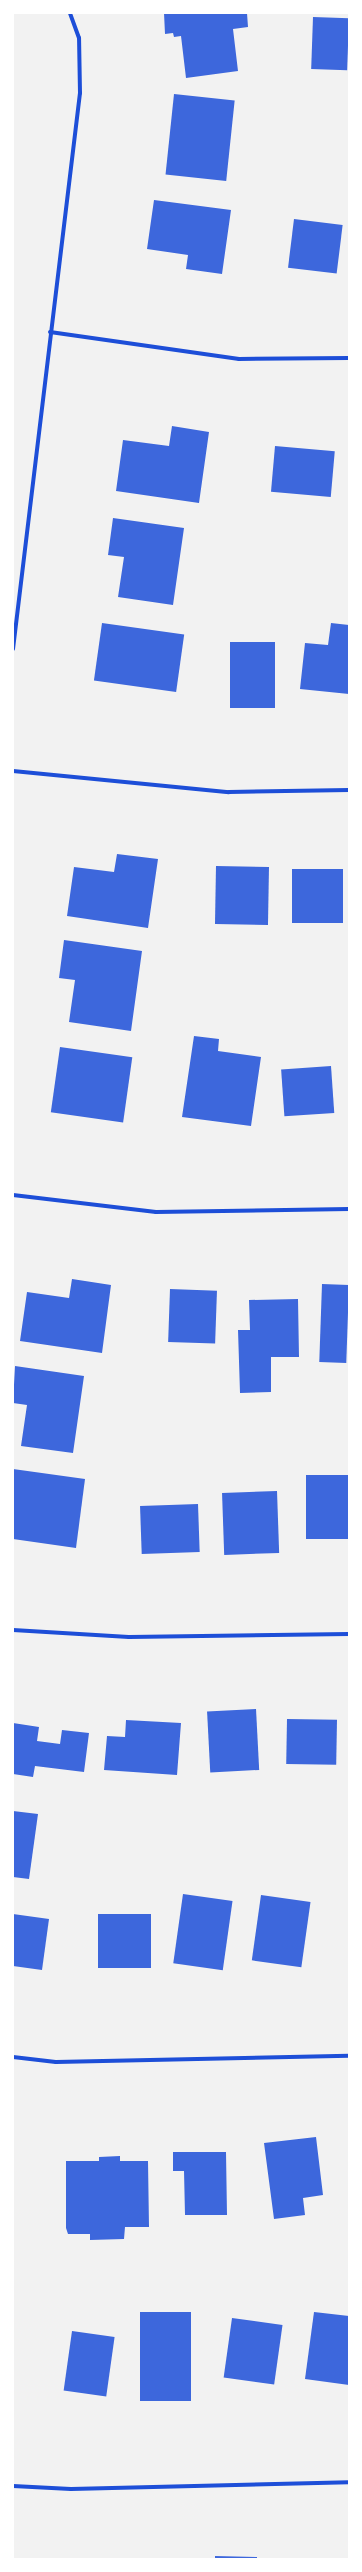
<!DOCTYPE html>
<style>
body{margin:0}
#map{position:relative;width:362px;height:2572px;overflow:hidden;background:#f2f2f2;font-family:Rubik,sans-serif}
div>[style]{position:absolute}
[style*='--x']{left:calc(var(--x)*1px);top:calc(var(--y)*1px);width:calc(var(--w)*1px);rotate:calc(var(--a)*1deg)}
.building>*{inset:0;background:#3d67dc;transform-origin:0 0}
.minor>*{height:4px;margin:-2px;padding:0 2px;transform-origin:2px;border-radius:2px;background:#1d4ed8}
span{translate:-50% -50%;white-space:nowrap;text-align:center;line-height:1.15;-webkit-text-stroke:4px #fff;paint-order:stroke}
.frame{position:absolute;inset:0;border:14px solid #fff;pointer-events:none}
</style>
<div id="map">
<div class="building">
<div style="clip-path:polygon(164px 13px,247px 13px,248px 27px,233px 29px,238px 71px,186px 78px,181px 36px,174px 37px,173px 33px,165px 34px)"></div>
<div style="left:313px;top:17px;width:36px;height:52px;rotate:2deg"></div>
<div style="left:174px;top:94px;width:61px;height:81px;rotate:6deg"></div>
<div style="clip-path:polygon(154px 200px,231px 210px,222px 274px,186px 269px,188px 255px,147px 249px)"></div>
<div style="left:294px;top:219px;width:49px;height:49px;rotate:7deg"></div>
<div style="clip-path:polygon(172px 426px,209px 432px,199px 503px,116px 491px,123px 440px,169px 446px)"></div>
<div style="left:275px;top:446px;width:60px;height:46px;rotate:5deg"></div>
<div style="clip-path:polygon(113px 518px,184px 528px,173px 605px,118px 597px,124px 557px,108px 555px)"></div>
<div style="left:102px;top:623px;width:83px;height:58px;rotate:8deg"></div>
<div style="clip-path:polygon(331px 623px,349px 625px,349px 694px,300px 689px,305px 643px,328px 645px)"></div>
<div style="left:230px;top:642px;width:45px;height:66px"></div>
<div style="clip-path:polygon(117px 854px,158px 859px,148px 928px,67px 916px,74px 867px,114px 872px)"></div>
<div style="left:216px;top:866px;width:53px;height:58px;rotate:1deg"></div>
<div style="left:292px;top:869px;width:51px;height:54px"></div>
<div style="clip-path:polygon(64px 940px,142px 951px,131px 1031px,69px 1022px,75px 980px,59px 978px)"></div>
<div style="clip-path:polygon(194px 1036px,219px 1039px,218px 1051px,261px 1057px,251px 1126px,182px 1117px)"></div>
<div style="left:60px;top:1047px;width:73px;height:66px;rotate:8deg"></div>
<div style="left:331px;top:1066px;width:47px;height:50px;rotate:86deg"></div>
<div style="clip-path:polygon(72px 1279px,111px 1285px,102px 1353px,20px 1341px,27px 1292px,69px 1298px)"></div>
<div style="left:322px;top:1284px;width:27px;height:78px;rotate:2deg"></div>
<div style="left:170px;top:1289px;width:47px;height:53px;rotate:2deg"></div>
<div style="clip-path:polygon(298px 1299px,299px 1357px,271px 1357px,271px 1392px,240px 1393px,238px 1330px,250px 1330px,249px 1300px)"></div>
<div style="clip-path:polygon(15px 1366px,84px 1376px,73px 1453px,21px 1446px,27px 1405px,13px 1403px)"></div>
<div style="clip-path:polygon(13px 1469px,85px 1479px,76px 1548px,13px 1539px)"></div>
<div style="left:306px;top:1475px;width:43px;height:64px"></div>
<div style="left:277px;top:1491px;width:62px;height:55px;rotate:88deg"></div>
<div style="left:198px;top:1504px;width:48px;height:58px;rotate:88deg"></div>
<div style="left:256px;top:1709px;width:61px;height:49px;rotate:87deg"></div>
<div style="left:287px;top:1719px;width:50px;height:45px;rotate:1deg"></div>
<div style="clip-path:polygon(126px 1720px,181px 1723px,177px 1775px,104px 1770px,107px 1736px,125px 1737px)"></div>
<div style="clip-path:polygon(13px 1723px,39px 1727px,37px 1741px,60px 1744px,62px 1730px,89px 1733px,84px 1772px,35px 1766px,33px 1777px,13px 1774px)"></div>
<div style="clip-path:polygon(13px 1811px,38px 1814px,29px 1879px,13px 1877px)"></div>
<div style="left:183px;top:1894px;width:50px;height:70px;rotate:8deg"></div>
<div style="left:261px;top:1895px;width:50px;height:66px;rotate:8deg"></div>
<div style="clip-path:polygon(13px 1914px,49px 1919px,42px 1970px,13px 1966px)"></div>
<div style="left:98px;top:1914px;width:53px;height:54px"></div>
<div style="clip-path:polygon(316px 2137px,323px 2195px,303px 2198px,305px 2215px,274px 2219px,264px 2143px)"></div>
<div style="clip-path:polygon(173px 2152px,226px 2152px,227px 2215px,185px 2215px,184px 2171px,173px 2171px)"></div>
<div style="clip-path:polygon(120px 2156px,120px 2161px,148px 2161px,149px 2227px,125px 2227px,124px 2239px,90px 2240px,90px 2234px,68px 2234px,66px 2228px,66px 2161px,99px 2161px,99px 2157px)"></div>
<div style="left:140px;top:2312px;width:51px;height:89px"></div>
<div style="clip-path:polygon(314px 2312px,349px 2316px,349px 2385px,305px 2379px)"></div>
<div style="left:232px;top:2318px;width:51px;height:60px;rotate:8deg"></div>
<div style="left:72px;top:2331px;width:43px;height:60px;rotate:8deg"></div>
<div style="clip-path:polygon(215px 2556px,257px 2557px,257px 2559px,215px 2559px)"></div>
</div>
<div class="minor">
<div style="--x:50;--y:332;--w:191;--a:8.1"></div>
<div style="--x:239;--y:359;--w:110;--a:-0.5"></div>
<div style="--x:13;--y:649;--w:560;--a:-83.13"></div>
<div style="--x:80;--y:93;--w:55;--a:-91"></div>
<div style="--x:79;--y:38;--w:27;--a:-110"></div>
<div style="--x:13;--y:771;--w:217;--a:5.6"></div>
<div style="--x:229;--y:792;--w:120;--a:-1"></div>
<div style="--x:13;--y:1195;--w:144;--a:6.8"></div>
<div style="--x:156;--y:1212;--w:193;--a:-0.9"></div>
<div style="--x:13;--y:1630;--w:116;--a:3.5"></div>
<div style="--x:129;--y:1637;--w:220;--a:-0.8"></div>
<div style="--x:13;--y:2057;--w:43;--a:6.6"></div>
<div style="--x:56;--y:2062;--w:293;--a:-1.2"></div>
<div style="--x:13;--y:2486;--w:58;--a:3"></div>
<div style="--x:71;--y:2489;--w:278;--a:-1.4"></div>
</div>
<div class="frame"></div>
</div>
